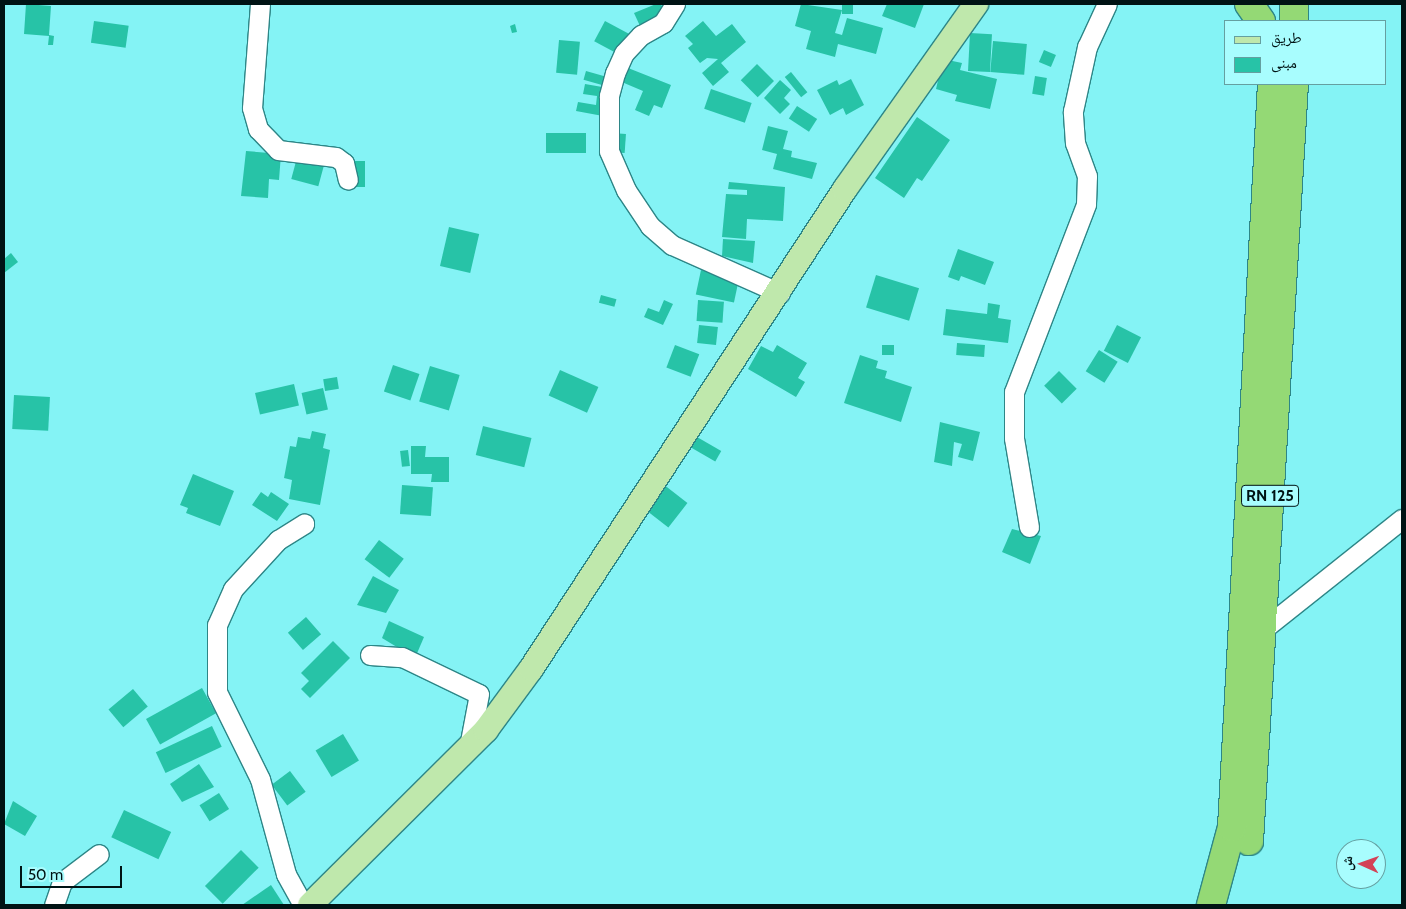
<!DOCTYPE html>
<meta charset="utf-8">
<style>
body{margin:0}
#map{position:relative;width:1406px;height:909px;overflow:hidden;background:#84f3f5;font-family:Cabin,"Noto Naskh Arabic",sans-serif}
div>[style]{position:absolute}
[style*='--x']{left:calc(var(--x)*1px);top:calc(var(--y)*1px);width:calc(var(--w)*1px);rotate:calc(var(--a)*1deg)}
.building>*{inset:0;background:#27c3a7;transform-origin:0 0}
.roads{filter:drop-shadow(1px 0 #2d8687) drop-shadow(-1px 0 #2d8687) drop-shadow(0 1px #2d8687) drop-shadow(0 -1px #2d8687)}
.minor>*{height:19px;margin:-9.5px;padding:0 9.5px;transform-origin:9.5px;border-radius:9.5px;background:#fff}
.major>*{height:24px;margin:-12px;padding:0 12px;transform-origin:12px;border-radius:12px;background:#bfe8ac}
.highway>*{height:28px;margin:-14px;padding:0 14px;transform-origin:14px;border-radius:14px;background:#94d975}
span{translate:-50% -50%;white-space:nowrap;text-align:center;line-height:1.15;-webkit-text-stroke:4.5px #a8fdfe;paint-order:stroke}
.shield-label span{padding:1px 4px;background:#a8fdfe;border:1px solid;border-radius:4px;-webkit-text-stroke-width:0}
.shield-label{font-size:16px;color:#001314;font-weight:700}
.frame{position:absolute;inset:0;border:5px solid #001314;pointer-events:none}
.legend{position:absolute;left:1224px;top:20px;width:162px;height:65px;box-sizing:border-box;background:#a8fdfe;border:1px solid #659fa0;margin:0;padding:6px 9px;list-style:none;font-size:15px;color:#001314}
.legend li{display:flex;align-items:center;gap:10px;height:25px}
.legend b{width:25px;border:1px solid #659fa0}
.north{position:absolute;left:1336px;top:839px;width:50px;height:50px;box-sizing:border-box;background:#a8fdfe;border:1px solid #659fa0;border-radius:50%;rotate:272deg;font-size:14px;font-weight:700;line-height:20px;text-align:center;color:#001314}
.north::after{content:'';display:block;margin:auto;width:18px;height:22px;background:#d34256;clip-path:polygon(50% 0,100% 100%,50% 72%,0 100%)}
.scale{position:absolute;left:20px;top:866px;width:102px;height:22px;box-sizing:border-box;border:2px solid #001314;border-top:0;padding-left:6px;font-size:15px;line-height:18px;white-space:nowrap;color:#001314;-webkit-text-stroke:4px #a8fdfe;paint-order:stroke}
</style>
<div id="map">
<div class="building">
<div style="clip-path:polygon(26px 4px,51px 6px,49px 35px,54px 36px,53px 45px,48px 45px,49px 36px,24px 34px)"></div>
<div style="clip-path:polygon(656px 4px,661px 4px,665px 15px,640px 26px,634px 13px)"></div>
<div style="clip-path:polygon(801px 4px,842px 10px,835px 33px,842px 35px,847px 18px,883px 28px,876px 54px,838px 44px,835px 57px,806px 49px,811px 31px,795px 26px)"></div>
<div style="clip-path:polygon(887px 4px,924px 4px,915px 28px,882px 16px)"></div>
<div style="left:853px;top:5px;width:9px;height:11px;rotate:90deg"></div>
<div style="left:94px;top:21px;width:35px;height:22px;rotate:8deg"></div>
<div style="left:605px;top:21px;width:27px;height:23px;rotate:28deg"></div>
<div style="clip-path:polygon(703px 21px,716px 36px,732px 24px,746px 42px,721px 63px,729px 72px,713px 86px,702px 73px,718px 59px,707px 58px,700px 63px,688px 48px,693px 44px,685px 36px)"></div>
<div style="clip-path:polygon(515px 24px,517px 32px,512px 33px,510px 26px)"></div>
<div style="left:970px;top:33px;width:22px;height:38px;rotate:3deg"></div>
<div style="left:559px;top:40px;width:21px;height:33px;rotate:5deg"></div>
<div style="left:993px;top:41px;width:34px;height:31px;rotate:5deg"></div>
<div style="left:1044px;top:50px;width:13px;height:13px;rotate:23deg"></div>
<div style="clip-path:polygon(943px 59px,962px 63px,960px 70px,997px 79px,990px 109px,955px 101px,957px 95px,936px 89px)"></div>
<div style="left:757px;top:64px;width:24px;height:23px;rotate:45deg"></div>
<div style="clip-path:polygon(623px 66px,671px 85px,662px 108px,654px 105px,649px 116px,635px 110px,643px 91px,617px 80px)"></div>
<div style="left:586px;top:71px;width:22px;height:9px;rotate:16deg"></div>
<div style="left:791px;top:72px;width:26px;height:8px;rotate:51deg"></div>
<div style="left:1035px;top:76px;width:12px;height:18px;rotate:9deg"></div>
<div style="clip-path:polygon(851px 79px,864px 105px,846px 115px,843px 108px,830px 115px,817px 90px,837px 80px,839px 85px)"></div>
<div style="clip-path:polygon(780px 80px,791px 90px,784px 98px,790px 104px,780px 114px,764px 98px)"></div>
<div style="clip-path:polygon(585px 84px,608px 88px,603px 116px,576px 111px,578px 102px,596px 105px,597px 96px,583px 94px)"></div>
<div style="left:711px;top:89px;width:43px;height:21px;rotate:19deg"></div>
<div style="left:797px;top:106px;width:24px;height:15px;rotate:33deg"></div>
<div style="clip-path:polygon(917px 117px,950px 140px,922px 181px,917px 178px,904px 198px,875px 178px)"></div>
<div style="clip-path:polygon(768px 126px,788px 131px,783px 149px,792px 151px,791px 157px,817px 163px,812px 179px,773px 169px,777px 154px,762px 150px)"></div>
<div style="left:546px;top:133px;width:40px;height:20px"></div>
<div style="left:612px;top:133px;width:14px;height:19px;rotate:4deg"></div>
<div style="clip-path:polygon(246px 151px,281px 154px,279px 180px,269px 179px,268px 198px,241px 196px)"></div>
<div style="left:298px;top:154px;width:28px;height:26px;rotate:15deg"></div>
<div style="left:355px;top:161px;width:10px;height:26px"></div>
<div style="clip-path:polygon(729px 182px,785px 187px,783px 221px,747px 219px,746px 239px,722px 237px,726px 194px,747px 195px,747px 190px,728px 189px)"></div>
<div style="left:449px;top:227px;width:31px;height:40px;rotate:13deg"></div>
<div style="clip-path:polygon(723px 239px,755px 241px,753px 263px,722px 256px)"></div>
<div style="clip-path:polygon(958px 249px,994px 262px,985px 285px,961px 276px,959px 281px,948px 277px)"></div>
<div style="clip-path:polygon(11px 253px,18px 262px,4px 273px,4px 259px)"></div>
<div style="left:701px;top:270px;width:39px;height:25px;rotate:12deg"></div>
<div style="left:876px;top:275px;width:45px;height:34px;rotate:17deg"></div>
<div style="left:601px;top:295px;width:16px;height:8px;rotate:15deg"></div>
<div style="clip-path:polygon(664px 300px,673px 304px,663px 325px,644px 317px,648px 308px,659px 312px)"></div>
<div style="left:698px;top:300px;width:26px;height:21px;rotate:4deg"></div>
<div style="clip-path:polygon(988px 303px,1000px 305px,998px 318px,1011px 320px,1008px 343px,943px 335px,946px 309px,987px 314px)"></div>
<div style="left:699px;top:325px;width:19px;height:18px;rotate:6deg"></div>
<div style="left:1117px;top:325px;width:27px;height:29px;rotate:27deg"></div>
<div style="left:957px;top:343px;width:28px;height:12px;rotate:4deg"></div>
<div style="left:675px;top:345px;width:26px;height:24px;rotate:21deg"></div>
<div style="clip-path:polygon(777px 345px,807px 363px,798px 378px,805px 382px,796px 397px,748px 369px,761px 346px,773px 352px)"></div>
<div style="left:882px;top:345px;width:12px;height:10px"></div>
<div style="left:1099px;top:350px;width:22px;height:25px;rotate:32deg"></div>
<div style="clip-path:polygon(860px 355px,878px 361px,876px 368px,887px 371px,885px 378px,912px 387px,901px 422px,844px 403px)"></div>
<div style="left:393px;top:365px;width:28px;height:28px;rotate:19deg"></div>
<div style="left:430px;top:366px;width:31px;height:37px;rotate:17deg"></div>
<div style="left:560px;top:370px;width:42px;height:28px;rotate:24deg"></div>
<div style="left:1059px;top:371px;width:25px;height:21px;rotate:45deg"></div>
<div style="left:337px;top:377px;width:12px;height:14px;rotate:81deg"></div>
<div style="left:294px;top:384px;width:22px;height:40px;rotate:77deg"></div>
<div style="left:323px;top:388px;width:22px;height:22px;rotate:77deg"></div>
<div style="left:14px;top:395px;width:36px;height:34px;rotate:3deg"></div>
<div style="clip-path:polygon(940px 422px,980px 432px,973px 461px,958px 457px,962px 444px,954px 442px,952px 466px,934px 462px)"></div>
<div style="left:483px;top:426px;width:50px;height:30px;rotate:14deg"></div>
<div style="clip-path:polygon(312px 431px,326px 434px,323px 448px,330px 450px,320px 505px,289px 499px,292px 480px,284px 478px,290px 446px,296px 447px,298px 437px,310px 439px)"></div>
<div style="left:697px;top:437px;width:28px;height:12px;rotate:30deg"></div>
<div style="clip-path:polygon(411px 446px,426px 446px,425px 457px,449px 457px,449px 482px,431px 482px,432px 474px,411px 474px)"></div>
<div style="left:408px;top:450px;width:16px;height:8px;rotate:83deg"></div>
<div style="clip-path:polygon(193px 474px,234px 491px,220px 526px,186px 513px,188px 508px,180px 505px)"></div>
<div style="left:663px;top:484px;width:31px;height:31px;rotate:38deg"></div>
<div style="left:402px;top:485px;width:31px;height:29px;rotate:4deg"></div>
<div style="clip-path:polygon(261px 492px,268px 497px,271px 492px,289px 504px,277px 521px,252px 505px)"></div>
<div style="clip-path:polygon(1012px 529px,1041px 536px,1030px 564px,1002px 552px)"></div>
<div style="left:379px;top:540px;width:31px;height:24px;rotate:37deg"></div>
<div style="clip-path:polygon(373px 576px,399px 590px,386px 613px,357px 605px)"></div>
<div style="left:306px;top:617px;width:23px;height:24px;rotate:49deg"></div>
<div style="clip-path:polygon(389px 621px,424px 637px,415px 658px,382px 638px)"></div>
<div style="clip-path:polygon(333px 641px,350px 658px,310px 698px,301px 689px,309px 681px,301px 673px)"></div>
<div style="left:202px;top:688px;width:29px;height:64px;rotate:61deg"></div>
<div style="left:133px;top:689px;width:23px;height:32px;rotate:50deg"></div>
<div style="left:212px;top:726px;width:23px;height:62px;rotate:65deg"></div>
<div style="left:343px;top:734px;width:31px;height:32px;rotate:59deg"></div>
<div style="clip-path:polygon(199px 764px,214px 787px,182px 802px,170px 784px)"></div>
<div style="left:290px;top:771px;width:26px;height:23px;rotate:53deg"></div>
<div style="left:219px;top:793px;width:19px;height:23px;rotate:58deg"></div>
<div style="clip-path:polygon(13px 801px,37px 816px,25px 836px,4px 824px)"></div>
<div style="left:124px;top:810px;width:52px;height:30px;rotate:25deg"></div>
<div style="left:241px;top:850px;width:25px;height:51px;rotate:45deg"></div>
<div style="clip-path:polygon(271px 885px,284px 905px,242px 905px)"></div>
</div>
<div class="roads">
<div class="minor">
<div style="--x:260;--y:4;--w:104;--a:94.4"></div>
<div style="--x:252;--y:108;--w:22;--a:74"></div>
<div style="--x:258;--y:129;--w:29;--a:46"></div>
<div style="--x:278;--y:150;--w:58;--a:6.9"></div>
<div style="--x:336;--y:157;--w:10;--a:37"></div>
<div style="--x:344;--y:163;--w:17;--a:77"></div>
<div style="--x:675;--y:4;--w:22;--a:122"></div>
<div style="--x:663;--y:23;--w:25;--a:151"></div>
<div style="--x:641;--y:35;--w:25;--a:133"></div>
<div style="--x:624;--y:53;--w:22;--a:114"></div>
<div style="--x:615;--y:73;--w:24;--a:105"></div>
<div style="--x:609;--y:96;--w:55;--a:90"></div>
<div style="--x:609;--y:151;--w:43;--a:66.4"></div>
<div style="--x:626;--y:190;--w:43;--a:56.3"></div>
<div style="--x:650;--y:226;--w:29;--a:41"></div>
<div style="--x:672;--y:245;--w:118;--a:24"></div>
<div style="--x:1029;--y:527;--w:90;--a:-99.6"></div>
<div style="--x:1014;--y:438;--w:46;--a:-90"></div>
<div style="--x:1014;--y:392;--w:201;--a:-69"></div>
<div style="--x:1086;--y:204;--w:28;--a:-88"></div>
<div style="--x:1087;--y:176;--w:35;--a:-110"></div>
<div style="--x:1075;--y:143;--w:32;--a:-94"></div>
<div style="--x:1073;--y:111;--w:66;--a:-77.7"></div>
<div style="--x:1087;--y:47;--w:47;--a:-65.1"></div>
<div style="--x:1261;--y:631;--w:180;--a:-38.5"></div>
<div style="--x:370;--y:655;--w:32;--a:4"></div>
<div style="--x:402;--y:657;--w:85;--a:25.7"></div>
<div style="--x:479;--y:694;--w:54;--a:100.7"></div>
<div style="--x:54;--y:905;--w:24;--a:-71"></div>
<div style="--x:62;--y:882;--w:46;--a:-37.1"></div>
<div style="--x:303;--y:905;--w:35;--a:-119"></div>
<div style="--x:286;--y:874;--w:98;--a:-105.3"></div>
<div style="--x:260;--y:779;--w:97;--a:-116.3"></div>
<div style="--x:217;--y:692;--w:67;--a:-90"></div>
<div style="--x:217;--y:625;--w:39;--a:-66"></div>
<div style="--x:233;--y:589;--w:67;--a:-47.4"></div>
<div style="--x:278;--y:540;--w:31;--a:-32"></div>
</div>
<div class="major">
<div style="--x:310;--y:905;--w:248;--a:-44.8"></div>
<div style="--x:486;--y:730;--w:76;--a:-53.6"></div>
<div style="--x:531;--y:669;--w:574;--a:-56.81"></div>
<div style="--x:845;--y:189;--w:227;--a:-54.7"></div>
</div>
<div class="highway">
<div style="--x:1249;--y:4;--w:21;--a:55"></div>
<div style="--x:1294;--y:4;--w:17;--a:90"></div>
<div style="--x:1249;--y:841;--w:758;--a:-86.6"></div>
<div style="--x:1211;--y:905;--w:81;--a:-74.9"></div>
<div style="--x:1232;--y:827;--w:744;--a:-86.92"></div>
</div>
</div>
<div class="shield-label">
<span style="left:1270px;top:496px">RN 125</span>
</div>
<div class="frame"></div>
<ul class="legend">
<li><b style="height:6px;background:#bfe8ac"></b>طريق</li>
<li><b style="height:14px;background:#27c3a7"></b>مبنى</li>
</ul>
<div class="north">ش</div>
<div class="scale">50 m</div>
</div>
